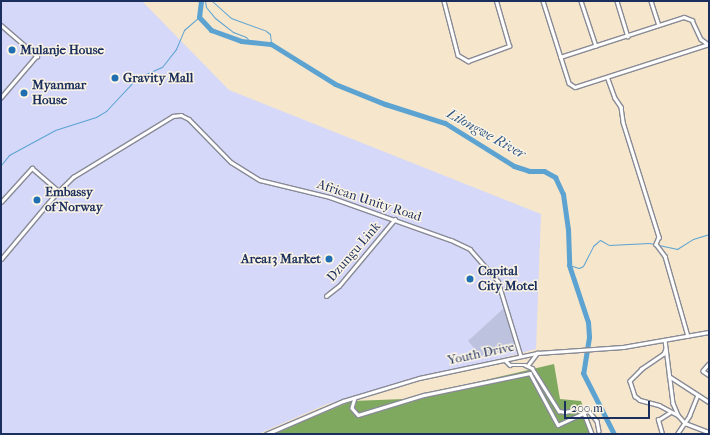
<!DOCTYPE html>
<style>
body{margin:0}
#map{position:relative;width:710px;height:435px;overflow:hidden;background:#f5e6cc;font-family:"IM FELL French Canon",serif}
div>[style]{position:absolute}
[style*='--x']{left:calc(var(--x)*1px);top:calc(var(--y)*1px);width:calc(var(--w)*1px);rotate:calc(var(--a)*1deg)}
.built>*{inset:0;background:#d5d8f9}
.industrial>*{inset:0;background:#bdc3de}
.forest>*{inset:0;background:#80a960}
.stream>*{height:1px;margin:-0.5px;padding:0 0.5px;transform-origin:0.5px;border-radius:0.5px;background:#5ca3d2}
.river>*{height:5px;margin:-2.5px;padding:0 2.5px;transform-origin:2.5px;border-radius:2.5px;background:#5ca3d2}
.roads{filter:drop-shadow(1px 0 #888a95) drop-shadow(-1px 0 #888a95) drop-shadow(0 1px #888a95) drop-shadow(0 -1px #888a95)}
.street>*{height:2.5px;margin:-1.25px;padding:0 1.25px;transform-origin:1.25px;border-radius:1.25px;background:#fff}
.secondary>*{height:3px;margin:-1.5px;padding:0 1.5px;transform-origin:1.5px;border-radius:1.5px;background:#fff}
.dots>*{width:11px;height:11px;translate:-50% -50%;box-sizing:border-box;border:2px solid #fcf5e5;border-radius:50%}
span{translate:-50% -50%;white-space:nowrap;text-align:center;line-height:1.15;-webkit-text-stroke:3px #fcf5e5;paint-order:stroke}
.poi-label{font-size:13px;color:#1b2f5e;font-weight:700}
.left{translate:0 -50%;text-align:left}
.right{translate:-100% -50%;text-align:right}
.street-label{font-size:13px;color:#1b2f5e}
.water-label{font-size:14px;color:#325887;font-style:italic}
.frame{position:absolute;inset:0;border:2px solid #1b2f5e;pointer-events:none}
.scale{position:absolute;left:564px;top:401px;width:86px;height:18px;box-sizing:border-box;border:2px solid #1b2f5e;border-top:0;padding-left:5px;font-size:12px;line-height:14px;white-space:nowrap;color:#1b2f5e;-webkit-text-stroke:3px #fcf5e5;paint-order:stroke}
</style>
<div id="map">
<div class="built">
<div style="clip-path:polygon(1px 1px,142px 1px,229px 90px,541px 214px,536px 349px,327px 404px,258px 434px,1px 434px)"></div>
</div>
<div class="industrial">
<div style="clip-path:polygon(504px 308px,516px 350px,482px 357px,468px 341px)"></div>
</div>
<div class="forest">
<div style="clip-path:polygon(554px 364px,560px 399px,581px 401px,592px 434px,272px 434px,352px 401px,404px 399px)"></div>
</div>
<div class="stream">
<div style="--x:205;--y:1;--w:6;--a:81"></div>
<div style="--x:206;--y:7;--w:14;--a:51"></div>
<div style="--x:215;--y:18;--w:23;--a:38"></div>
<div style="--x:233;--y:32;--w:14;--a:21"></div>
<div style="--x:246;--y:37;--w:6;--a:51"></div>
<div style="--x:212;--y:1;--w:25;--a:42"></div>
<div style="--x:231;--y:18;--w:37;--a:20"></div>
<div style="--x:266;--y:31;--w:5;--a:37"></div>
<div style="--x:270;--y:34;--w:10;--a:84"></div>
<div style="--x:1;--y:165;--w:13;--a:-51"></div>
<div style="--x:9;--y:155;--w:52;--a:-28.5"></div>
<div style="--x:55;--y:130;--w:43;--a:-17.6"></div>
<div style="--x:96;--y:117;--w:12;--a:-31"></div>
<div style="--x:106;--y:111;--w:45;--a:-46.8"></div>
<div style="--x:137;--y:78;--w:27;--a:-24"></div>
<div style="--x:162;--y:67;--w:23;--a:-52"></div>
<div style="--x:176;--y:49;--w:21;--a:-67"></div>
<div style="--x:184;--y:30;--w:20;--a:-41"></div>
<div style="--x:569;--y:265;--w:10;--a:17"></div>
<div style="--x:579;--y:268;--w:4;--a:-27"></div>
<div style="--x:583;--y:266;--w:22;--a:-63"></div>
<div style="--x:593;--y:246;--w:9;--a:-41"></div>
<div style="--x:600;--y:240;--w:10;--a:29"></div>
<div style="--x:609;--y:245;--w:40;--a:-2.9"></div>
<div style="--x:649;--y:243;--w:29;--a:12"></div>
<div style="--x:677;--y:249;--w:19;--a:-32"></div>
<div style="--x:693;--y:239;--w:17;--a:-17"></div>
</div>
<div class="river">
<div style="--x:201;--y:1;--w:16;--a:97"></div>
<div style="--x:199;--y:17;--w:18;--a:47"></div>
<div style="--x:211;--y:30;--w:32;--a:20"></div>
<div style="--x:241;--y:41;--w:30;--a:6"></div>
<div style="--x:271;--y:44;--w:75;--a:32"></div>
<div style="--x:335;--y:84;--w:54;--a:21.8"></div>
<div style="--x:385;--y:104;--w:63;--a:17.6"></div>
<div style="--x:445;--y:123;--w:81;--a:31.9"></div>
<div style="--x:514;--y:166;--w:16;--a:18"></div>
<div style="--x:529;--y:171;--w:15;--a:0"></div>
<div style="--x:544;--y:171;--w:13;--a:29"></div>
<div style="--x:555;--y:177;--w:19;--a:65"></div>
<div style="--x:563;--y:194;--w:35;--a:82"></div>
<div style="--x:568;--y:229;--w:36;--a:88"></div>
<div style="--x:569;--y:265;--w:60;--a:71.6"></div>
<div style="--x:588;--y:322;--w:15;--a:86"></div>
<div style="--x:589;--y:337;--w:36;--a:99"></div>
<div style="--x:583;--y:373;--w:68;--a:63.1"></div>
</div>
<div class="roads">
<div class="street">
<div style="--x:444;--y:1;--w:56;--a:75.5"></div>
<div style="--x:458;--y:55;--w:12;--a:31"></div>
<div style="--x:468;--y:61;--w:44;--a:-20.1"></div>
<div style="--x:509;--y:46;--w:47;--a:-106.1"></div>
<div style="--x:543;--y:1;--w:86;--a:72.4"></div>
<div style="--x:569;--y:83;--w:7;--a:34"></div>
<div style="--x:575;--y:87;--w:141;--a:-17.8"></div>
<div style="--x:581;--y:1;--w:47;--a:71.6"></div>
<div style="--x:617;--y:1;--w:37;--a:73"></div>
<div style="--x:651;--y:1;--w:25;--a:72"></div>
<div style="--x:1;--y:25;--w:48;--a:40.7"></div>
<div style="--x:37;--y:56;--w:55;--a:130.6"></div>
<div style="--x:560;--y:57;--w:130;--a:-17.9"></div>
<div style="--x:684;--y:17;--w:9;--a:21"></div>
<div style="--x:692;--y:20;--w:21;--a:65"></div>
<div style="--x:701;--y:39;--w:10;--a:37"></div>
<div style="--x:608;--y:79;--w:20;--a:70"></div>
<div style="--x:615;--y:98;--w:11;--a:56"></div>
<div style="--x:621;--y:107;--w:15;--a:82"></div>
<div style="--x:623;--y:122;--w:121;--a:72.6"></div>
<div style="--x:659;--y:237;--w:8;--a:113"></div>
<div style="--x:656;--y:244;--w:15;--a:53"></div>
<div style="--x:665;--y:256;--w:83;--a:74"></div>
<div style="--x:1;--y:202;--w:46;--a:-47.6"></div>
<div style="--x:32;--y:168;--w:35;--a:41"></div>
<div style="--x:1;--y:259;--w:82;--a:-49.9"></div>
<div style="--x:54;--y:196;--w:27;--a:-45"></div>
<div style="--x:73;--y:177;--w:117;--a:-31.4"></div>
<div style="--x:173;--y:116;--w:8;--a:-7"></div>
<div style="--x:181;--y:115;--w:9;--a:27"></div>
<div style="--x:189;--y:119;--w:60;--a:45.7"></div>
<div style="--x:231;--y:162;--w:34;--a:32"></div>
<div style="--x:260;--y:180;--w:72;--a:13.7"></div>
<div style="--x:330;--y:197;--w:128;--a:19.6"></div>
<div style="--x:451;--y:240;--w:21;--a:25"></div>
<div style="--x:470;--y:249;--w:43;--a:48.8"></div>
<div style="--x:498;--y:281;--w:78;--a:73"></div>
<div style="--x:326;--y:296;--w:16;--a:-38"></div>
<div style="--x:339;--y:286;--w:87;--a:-50.1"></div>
<div style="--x:665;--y:340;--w:64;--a:82.8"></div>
<div style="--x:673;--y:403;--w:13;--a:67"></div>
<div style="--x:678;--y:415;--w:11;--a:49"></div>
<div style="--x:685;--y:423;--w:26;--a:21"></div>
<div style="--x:666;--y:349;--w:5;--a:112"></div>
<div style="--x:664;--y:354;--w:27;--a:146"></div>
<div style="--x:642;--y:369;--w:17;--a:135"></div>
<div style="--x:630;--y:381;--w:16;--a:72"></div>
<div style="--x:635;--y:396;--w:6;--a:39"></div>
<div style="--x:640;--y:400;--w:20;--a:15"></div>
<div style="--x:659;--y:405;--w:21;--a:28"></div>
<div style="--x:505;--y:360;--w:7;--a:45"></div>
<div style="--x:510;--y:365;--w:15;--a:0"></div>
<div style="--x:525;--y:365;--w:8;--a:23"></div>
<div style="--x:532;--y:368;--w:51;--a:57.9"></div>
<div style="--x:559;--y:411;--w:6;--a:9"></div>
<div style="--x:565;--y:412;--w:19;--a:-12"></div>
<div style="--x:584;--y:408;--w:4;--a:27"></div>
<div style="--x:588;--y:410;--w:14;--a:51"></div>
<div style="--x:597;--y:421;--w:10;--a:79"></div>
<div style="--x:709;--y:364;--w:9;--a:131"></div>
<div style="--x:703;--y:371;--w:7;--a:34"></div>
<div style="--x:528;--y:365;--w:15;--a:-53"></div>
<div style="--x:669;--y:376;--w:48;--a:33"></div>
<div style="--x:355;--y:398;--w:10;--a:107"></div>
<div style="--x:352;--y:408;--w:9;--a:49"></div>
<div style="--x:358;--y:415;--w:69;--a:-16.9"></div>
<div style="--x:424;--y:395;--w:108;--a:-11.7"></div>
<div style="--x:530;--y:373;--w:59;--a:61.7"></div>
<div style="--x:558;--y:425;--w:29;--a:-25"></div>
<div style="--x:584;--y:413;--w:22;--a:69"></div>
<div style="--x:662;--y:434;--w:15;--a:-106"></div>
<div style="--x:658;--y:420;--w:13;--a:-32"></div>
<div style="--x:677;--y:434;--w:22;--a:-56"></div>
<div style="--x:689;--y:416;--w:22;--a:-68"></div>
</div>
<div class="secondary">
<div style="--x:266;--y:434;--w:84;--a:-23.2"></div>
<div style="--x:343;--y:401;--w:79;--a:-16.8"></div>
<div style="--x:419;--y:378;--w:121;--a:-12"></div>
<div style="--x:537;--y:353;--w:86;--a:-4"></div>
<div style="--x:623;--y:347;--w:87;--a:-9.9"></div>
</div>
</div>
<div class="dots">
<div style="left:12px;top:50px;background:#1f6fb2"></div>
<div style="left:115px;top:78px;background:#1f6fb2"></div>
<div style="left:24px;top:93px;background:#1f6fb2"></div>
<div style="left:37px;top:200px;background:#1f6fb2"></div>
<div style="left:329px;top:259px;background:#1f6fb2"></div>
<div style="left:470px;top:279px;background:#1f6fb2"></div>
</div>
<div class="poi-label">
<span class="left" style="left:20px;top:50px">Mulanje House</span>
<span class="left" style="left:123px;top:78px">Gravity Mall</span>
<span class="left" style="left:32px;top:93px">Myanmar<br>House</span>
<span class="left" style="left:45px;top:200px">Embassy<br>of Norway</span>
<span class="right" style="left:321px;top:259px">Area13 Market</span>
<span class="left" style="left:478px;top:279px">Capital<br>City Motel</span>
</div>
<div class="street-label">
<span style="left:369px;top:201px;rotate:18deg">African Unity Road</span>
<span style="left:354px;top:252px;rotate:-49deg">Dzungu Link</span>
<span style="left:481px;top:354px;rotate:-12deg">Youth Drive</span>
</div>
<div class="water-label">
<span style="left:486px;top:134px;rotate:29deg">Lilongwe River</span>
</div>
<div class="frame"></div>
<div class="scale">200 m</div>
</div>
